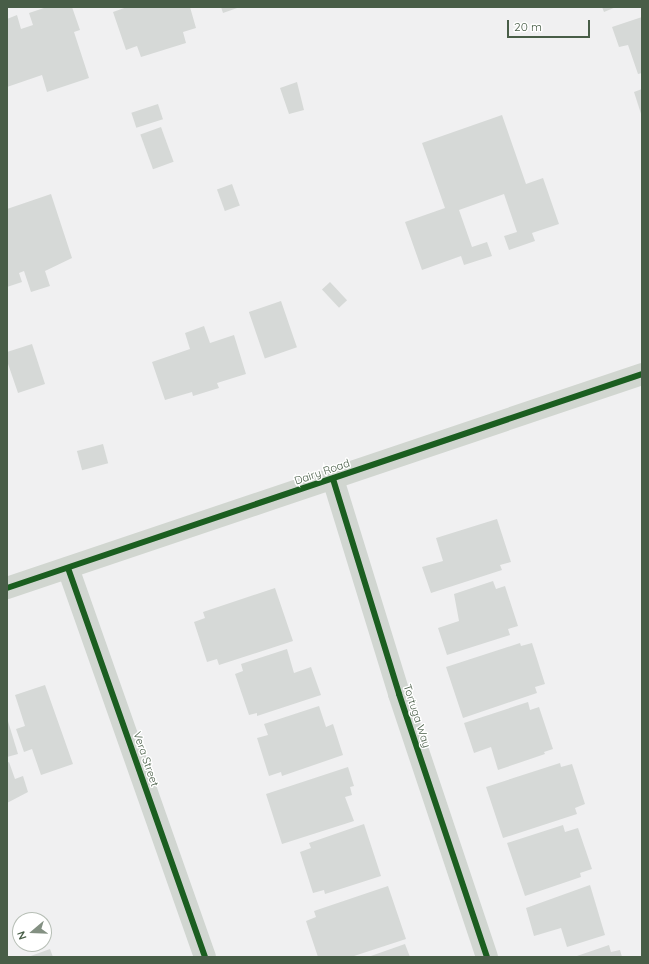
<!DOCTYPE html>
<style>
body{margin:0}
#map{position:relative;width:649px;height:964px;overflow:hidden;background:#f0f0f1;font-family:Quicksand,sans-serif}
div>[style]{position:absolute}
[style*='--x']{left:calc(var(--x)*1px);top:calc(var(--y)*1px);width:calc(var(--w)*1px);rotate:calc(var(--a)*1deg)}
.building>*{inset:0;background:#d6d9d7;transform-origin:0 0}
.street>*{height:22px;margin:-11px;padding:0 11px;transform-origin:11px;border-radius:11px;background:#d1d6d1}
.secondary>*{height:22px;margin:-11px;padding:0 11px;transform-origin:11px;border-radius:11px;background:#d1d6d0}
.cycleway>*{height:6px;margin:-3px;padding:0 3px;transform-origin:3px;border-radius:3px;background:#1b5e20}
span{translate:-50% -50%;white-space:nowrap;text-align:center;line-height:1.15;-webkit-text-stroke:3px #fff;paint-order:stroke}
.street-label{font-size:11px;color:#485d47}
.frame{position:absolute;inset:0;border:8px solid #485d47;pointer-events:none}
.north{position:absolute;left:12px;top:912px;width:40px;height:40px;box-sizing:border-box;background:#fff;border:1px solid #b6beb5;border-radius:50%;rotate:251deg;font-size:11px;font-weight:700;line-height:16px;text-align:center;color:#485d47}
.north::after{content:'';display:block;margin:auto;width:14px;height:18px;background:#839082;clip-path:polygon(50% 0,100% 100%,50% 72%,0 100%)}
.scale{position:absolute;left:507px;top:20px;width:83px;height:18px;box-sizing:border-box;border:2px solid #485d47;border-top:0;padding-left:5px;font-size:12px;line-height:14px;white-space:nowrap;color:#485d47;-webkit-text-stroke:3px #fff;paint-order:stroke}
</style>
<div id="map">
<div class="building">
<div style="clip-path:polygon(47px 7px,72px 7px,80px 30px,74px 32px,89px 78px,47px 92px,42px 75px,7px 87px,7px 19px,17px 15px,21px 29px,33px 25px,29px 13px)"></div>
<div style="clip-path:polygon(127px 7px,190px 7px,196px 28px,183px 32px,186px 43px,141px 57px,137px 46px,126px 50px,113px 12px)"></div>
<div style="clip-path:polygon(221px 7px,240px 7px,223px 13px)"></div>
<div style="clip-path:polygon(602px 7px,616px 7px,604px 12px)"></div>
<div style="clip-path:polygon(642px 17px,642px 73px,638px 74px,628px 45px,619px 47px,612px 27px)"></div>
<div style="clip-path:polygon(297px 82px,304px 110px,289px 114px,280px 88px)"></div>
<div style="clip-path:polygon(642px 89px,642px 117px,634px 92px)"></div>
<div style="left:158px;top:104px;width:16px;height:28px;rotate:72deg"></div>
<div style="clip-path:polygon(502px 115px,526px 184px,543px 178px,559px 224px,532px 233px,535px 241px,509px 250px,504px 236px,517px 232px,504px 194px,459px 210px,472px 247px,487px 242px,492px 256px,464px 265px,461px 256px,422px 270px,405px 222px,445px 208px,422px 143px)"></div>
<div style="left:161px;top:127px;width:37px;height:22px;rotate:70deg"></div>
<div style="left:232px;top:184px;width:23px;height:16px;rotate:70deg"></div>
<div style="clip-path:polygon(51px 194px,72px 258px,45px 271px,50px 286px,31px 292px,24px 271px,19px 273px,22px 282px,7px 287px,7px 209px)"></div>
<div style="left:330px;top:282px;width:25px;height:11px;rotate:47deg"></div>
<div style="left:281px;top:301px;width:49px;height:34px;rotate:71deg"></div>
<div style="clip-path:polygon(204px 326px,210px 343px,234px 335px,246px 374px,217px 383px,219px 388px,193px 396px,192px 392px,165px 400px,152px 362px,190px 349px,185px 333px)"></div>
<div style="clip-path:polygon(32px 344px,45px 384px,18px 393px,7px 361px,7px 352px)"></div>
<div style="left:103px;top:444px;width:20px;height:27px;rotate:75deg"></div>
<div style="clip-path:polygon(497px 519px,511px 562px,500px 565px,502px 570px,431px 593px,422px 567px,443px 561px,436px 538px)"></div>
<div style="clip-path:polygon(493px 581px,496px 589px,505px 586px,518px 626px,508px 629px,510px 635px,447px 655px,438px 628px,459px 621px,454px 594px)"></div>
<div style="clip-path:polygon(275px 588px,293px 641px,219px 665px,217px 659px,207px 662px,194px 622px,205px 618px,203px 612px)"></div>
<div style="clip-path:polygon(520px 643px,521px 646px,532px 643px,545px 684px,535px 687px,537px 693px,463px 718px,446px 667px)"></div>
<div style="clip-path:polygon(287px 649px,294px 673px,311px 667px,321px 695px,257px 716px,257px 713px,249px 715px,235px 674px,243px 671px,241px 664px)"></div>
<div style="clip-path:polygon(45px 685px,73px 764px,41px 775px,32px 749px,24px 752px,16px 729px,25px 726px,15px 695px)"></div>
<div style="clip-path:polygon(528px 702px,530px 710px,539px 707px,553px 749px,544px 752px,545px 754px,498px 770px,491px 747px,474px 753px,464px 723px)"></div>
<div style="clip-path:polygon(319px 706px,326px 727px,333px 724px,343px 755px,282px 776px,281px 772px,269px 776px,257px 738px,268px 735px,264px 724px)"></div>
<div style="clip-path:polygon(7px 718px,18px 754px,7px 757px)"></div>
<div style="clip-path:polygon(9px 762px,15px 779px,23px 776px,28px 792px,7px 803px,7px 763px)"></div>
<div style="clip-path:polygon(560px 763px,561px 767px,572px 764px,585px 804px,575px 808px,577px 814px,503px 838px,486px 787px)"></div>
<div style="clip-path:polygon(348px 767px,354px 786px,350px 787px,352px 795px,345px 797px,354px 821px,282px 844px,266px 794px)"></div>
<div style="clip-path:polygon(364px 824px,381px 876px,325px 894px,324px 890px,313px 893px,300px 852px,311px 848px,309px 843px)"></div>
<div style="clip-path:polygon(563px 825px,565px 832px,578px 828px,592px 869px,580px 873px,581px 877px,525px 896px,507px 843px)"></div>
<div style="clip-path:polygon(590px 885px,605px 935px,567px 947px,561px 928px,534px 936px,526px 908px)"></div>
<div style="clip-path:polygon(388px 886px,406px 939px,351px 957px,318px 957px,306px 921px,316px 917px,314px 911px)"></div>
<div style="clip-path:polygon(405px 944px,410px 957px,368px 957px)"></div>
<div style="clip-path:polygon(609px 945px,611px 952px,620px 950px,622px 957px,574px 957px)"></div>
<div style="clip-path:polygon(50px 949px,53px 957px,28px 957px)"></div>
</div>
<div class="street">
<div style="--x:333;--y:479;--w:225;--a:72.9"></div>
<div style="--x:399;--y:694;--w:277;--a:71.5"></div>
<div style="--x:68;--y:568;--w:412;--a:70.6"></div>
</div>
<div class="secondary">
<div style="--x:7;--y:588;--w:670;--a:-18.62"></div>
</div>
<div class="cycleway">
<div style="--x:333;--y:479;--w:225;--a:72.9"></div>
<div style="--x:399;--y:694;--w:277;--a:71.5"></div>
<div style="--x:68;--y:568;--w:412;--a:70.6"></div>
<div style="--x:7;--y:588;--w:670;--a:-18.62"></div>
</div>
<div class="street-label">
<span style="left:322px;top:472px;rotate:-19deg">Dairy Road</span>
<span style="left:417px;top:716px;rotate:72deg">Tortuga Way</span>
<span style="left:146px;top:759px;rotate:71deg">Vera Street</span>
</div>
<div class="frame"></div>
<div class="north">N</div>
<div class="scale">20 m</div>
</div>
